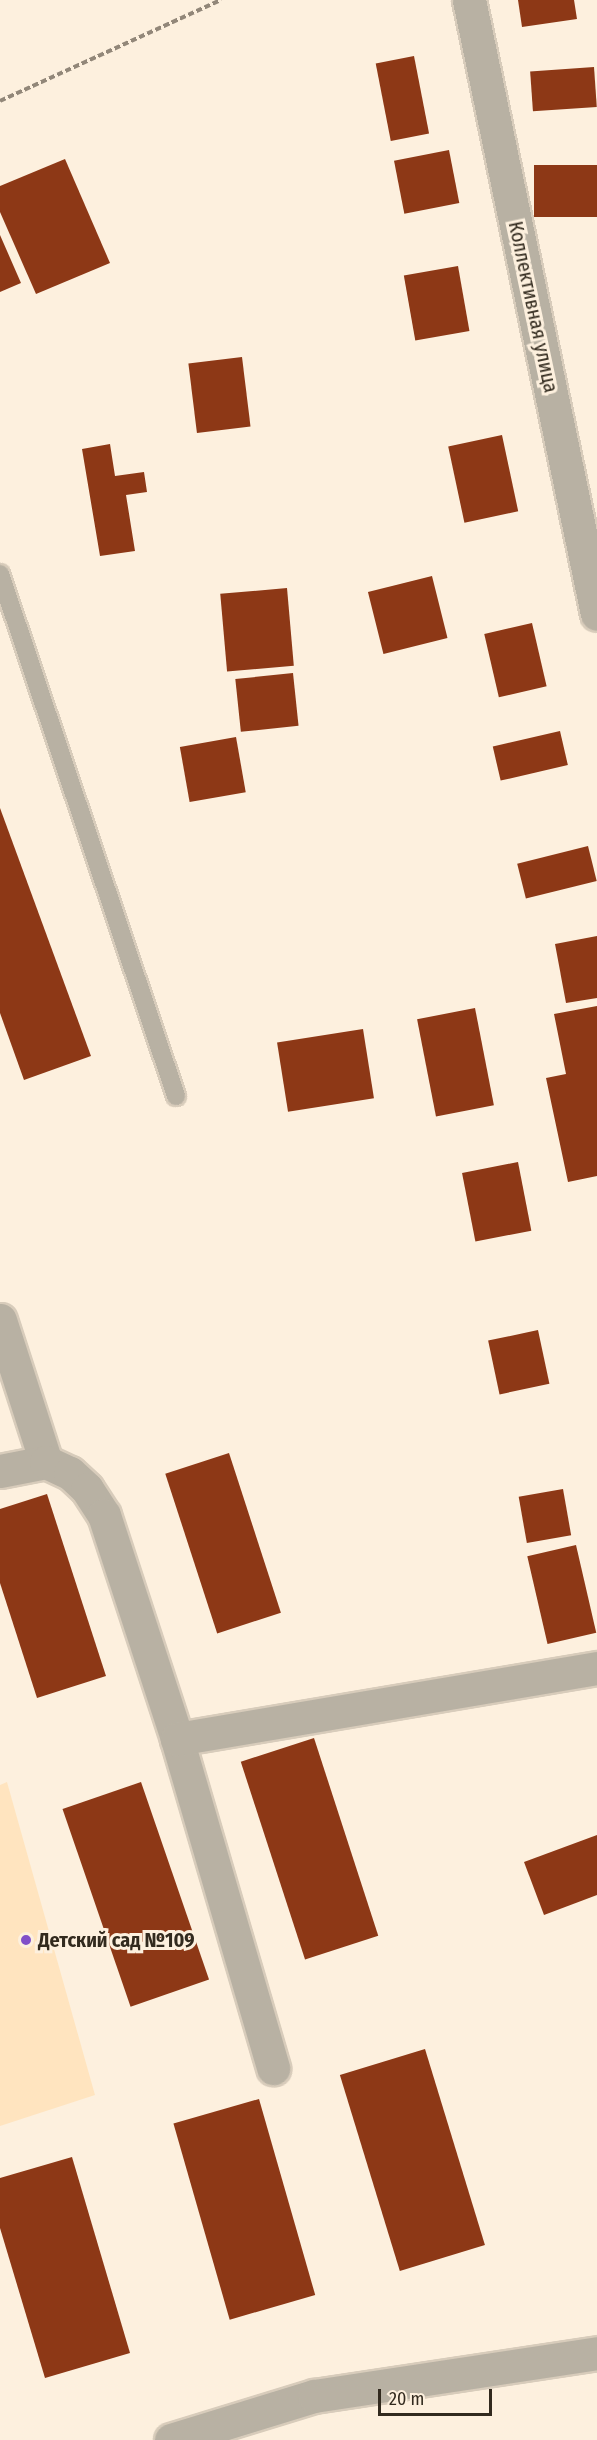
<!DOCTYPE html>
<meta charset="utf-8">
<style>
body{margin:0}
#map{position:relative;width:597px;height:2440px;overflow:hidden;background:#fdf0de;font-family:"Fira Sans Condensed",sans-serif}
div>[style]{position:absolute}
[style*='--x']{left:calc(var(--x)*1px);top:calc(var(--y)*1px);width:calc(var(--w)*1px);rotate:calc(var(--a)*1deg)}
.built>*{inset:0;background:#ffe4bf}
.building>*{inset:0;background:#8d3816;transform-origin:0 0}
.path>*{height:4px;margin-top:-2px;transform-origin:0;background:repeating-linear-gradient(90deg,#928779 0 6px,transparent 0 9px)}
.roads{filter:drop-shadow(2px 0 #d8ccbb) drop-shadow(-2px 0 #d8ccbb) drop-shadow(0 2px #d8ccbb) drop-shadow(0 -2px #d8ccbb)}
.service>*{height:18px;margin:-9px;padding:0 9px;transform-origin:9px;border-radius:9px;background:#b8b1a3}
.minor>*{height:33px;margin:-16.5px;padding:0 16.5px;transform-origin:16.5px;border-radius:16.5px;background:#b8b1a3}
.dots>*{width:16px;height:16px;translate:-50% -50%;box-sizing:border-box;border:3px solid #fdf0de;border-radius:50%}
span{translate:-50% -50%;white-space:nowrap;text-align:center;line-height:1.15;-webkit-text-stroke:6px #fdf0de;paint-order:stroke}
.street-label{font-size:20px;color:#322a1e}
.poi-label{font-size:20px;color:#322a1e;font-weight:700}
.left{translate:0 -50%;text-align:left}
.scale{position:absolute;left:378px;top:2389px;width:114px;height:27px;box-sizing:border-box;border:3px solid #322a1e;border-top:0;padding-left:8px;font-size:18px;line-height:21px;white-space:nowrap;color:#322a1e;-webkit-text-stroke:4px #fdf0de;paint-order:stroke}
</style>
<div id="map">
<div class="built">
<div style="clip-path:polygon(7px 1782px,95px 2095px,0 2126px,0 1785px)"></div>
</div>
<div class="building">
<div style="clip-path:polygon(518px 0,574px 0,577px 19px,522px 27px)"></div>
<div style="left:414px;top:56px;width:79px;height:39px;rotate:79deg"></div>
<div style="left:594px;top:67px;width:40px;height:64px;rotate:86deg"></div>
<div style="left:449px;top:150px;width:54px;height:56px;rotate:79deg"></div>
<div style="clip-path:polygon(65px 159px,110px 263px,36px 294px,0 212px,0 186px)"></div>
<div style="left:597px;top:165px;width:52px;height:63px;rotate:90deg"></div>
<div style="clip-path:polygon(0 235px,21px 283px,0 292px)"></div>
<div style="left:458px;top:266px;width:66px;height:55px;rotate:80deg"></div>
<div style="left:242px;top:357px;width:70px;height:54px;rotate:83deg"></div>
<div style="left:502px;top:435px;width:78px;height:55px;rotate:78deg"></div>
<div style="clip-path:polygon(110px 444px,115px 476px,144px 472px,147px 492px,126px 495px,135px 551px,100px 556px,82px 449px)"></div>
<div style="left:432px;top:576px;width:64px;height:66px;rotate:76deg"></div>
<div style="left:287px;top:588px;width:78px;height:67px;rotate:85deg"></div>
<div style="left:532px;top:623px;width:65px;height:49px;rotate:77deg"></div>
<div style="left:293px;top:673px;width:53px;height:58px;rotate:84deg"></div>
<div style="left:560px;top:731px;width:35px;height:69px;rotate:77deg"></div>
<div style="left:236px;top:737px;width:56px;height:57px;rotate:80deg"></div>
<div style="clip-path:polygon(0 808px,91px 1056px,24px 1080px,0 1013px)"></div>
<div style="left:588px;top:846px;width:36px;height:73px;rotate:76deg"></div>
<div style="clip-path:polygon(597px 936px,597px 998px,566px 1003px,555px 944px)"></div>
<div style="clip-path:polygon(597px 1006px,597px 1176px,568px 1182px,546px 1078px,566px 1074px,554px 1014px)"></div>
<div style="left:475px;top:1008px;width:99px;height:59px;rotate:79deg"></div>
<div style="left:363px;top:1029px;width:70px;height:87px;rotate:81deg"></div>
<div style="left:518px;top:1162px;width:70px;height:57px;rotate:79deg"></div>
<div style="left:538px;top:1330px;width:55px;height:51px;rotate:78deg"></div>
<div style="left:229px;top:1453px;width:168px;height:67px;rotate:72deg"></div>
<div style="left:563px;top:1489px;width:47px;height:45px;rotate:80deg"></div>
<div style="clip-path:polygon(47px 1494px,106px 1676px,37px 1698px,0 1583px,0 1509px)"></div>
<div style="left:576px;top:1545px;width:90px;height:50px;rotate:77deg"></div>
<div style="left:314px;top:1738px;width:208px;height:77px;rotate:72deg"></div>
<div style="left:141px;top:1782px;width:209px;height:83px;rotate:71deg"></div>
<div style="clip-path:polygon(597px 1835px,597px 1895px,544px 1915px,524px 1862px)"></div>
<div style="left:425px;top:2049px;width:205px;height:89px;rotate:73deg"></div>
<div style="left:259px;top:2099px;width:204px;height:89px;rotate:74deg"></div>
<div style="clip-path:polygon(72px 2157px,130px 2353px,45px 2378px,0 2228px,0 2178px)"></div>
</div>
<div class="path">
<div style="--x:0;--y:101;--w:243;--a:-24.6"></div>
</div>
<div class="roads">
<div class="service">
<div style="--x:0;--y:574;--w:551;--a:71.37"></div>
</div>
<div class="minor">
<div style="--x:469;--y:0;--w:627;--a:78.22"></div>
<div style="--x:0;--y:1320;--w:149;--a:72.1"></div>
<div style="--x:0;--y:1471;--w:47;--a:-11.1"></div>
<div style="--x:46;--y:1462;--w:26;--a:25"></div>
<div style="--x:70;--y:1473;--w:23;--a:43"></div>
<div style="--x:87;--y:1489;--w:31;--a:57"></div>
<div style="--x:104;--y:1515;--w:236;--a:71.9"></div>
<div style="--x:177;--y:1739;--w:343;--a:73.7"></div>
<div style="--x:177;--y:1739;--w:426;--a:-9.6"></div>
<div style="--x:171;--y:2440;--w:150;--a:-17.1"></div>
<div style="--x:314;--y:2396;--w:286;--a:-8.6"></div>
</div>
</div>
<div class="dots">
<div style="left:26px;top:1940px;background:#814fc8"></div>
</div>
<div class="street-label">
<span style="left:533px;top:307px;rotate:78deg">Коллективная улица</span>
</div>
<div class="poi-label">
<span class="left" style="left:38px;top:1940px">Детский сад №109</span>
</div>
<div class="scale">20 m</div>
</div>
